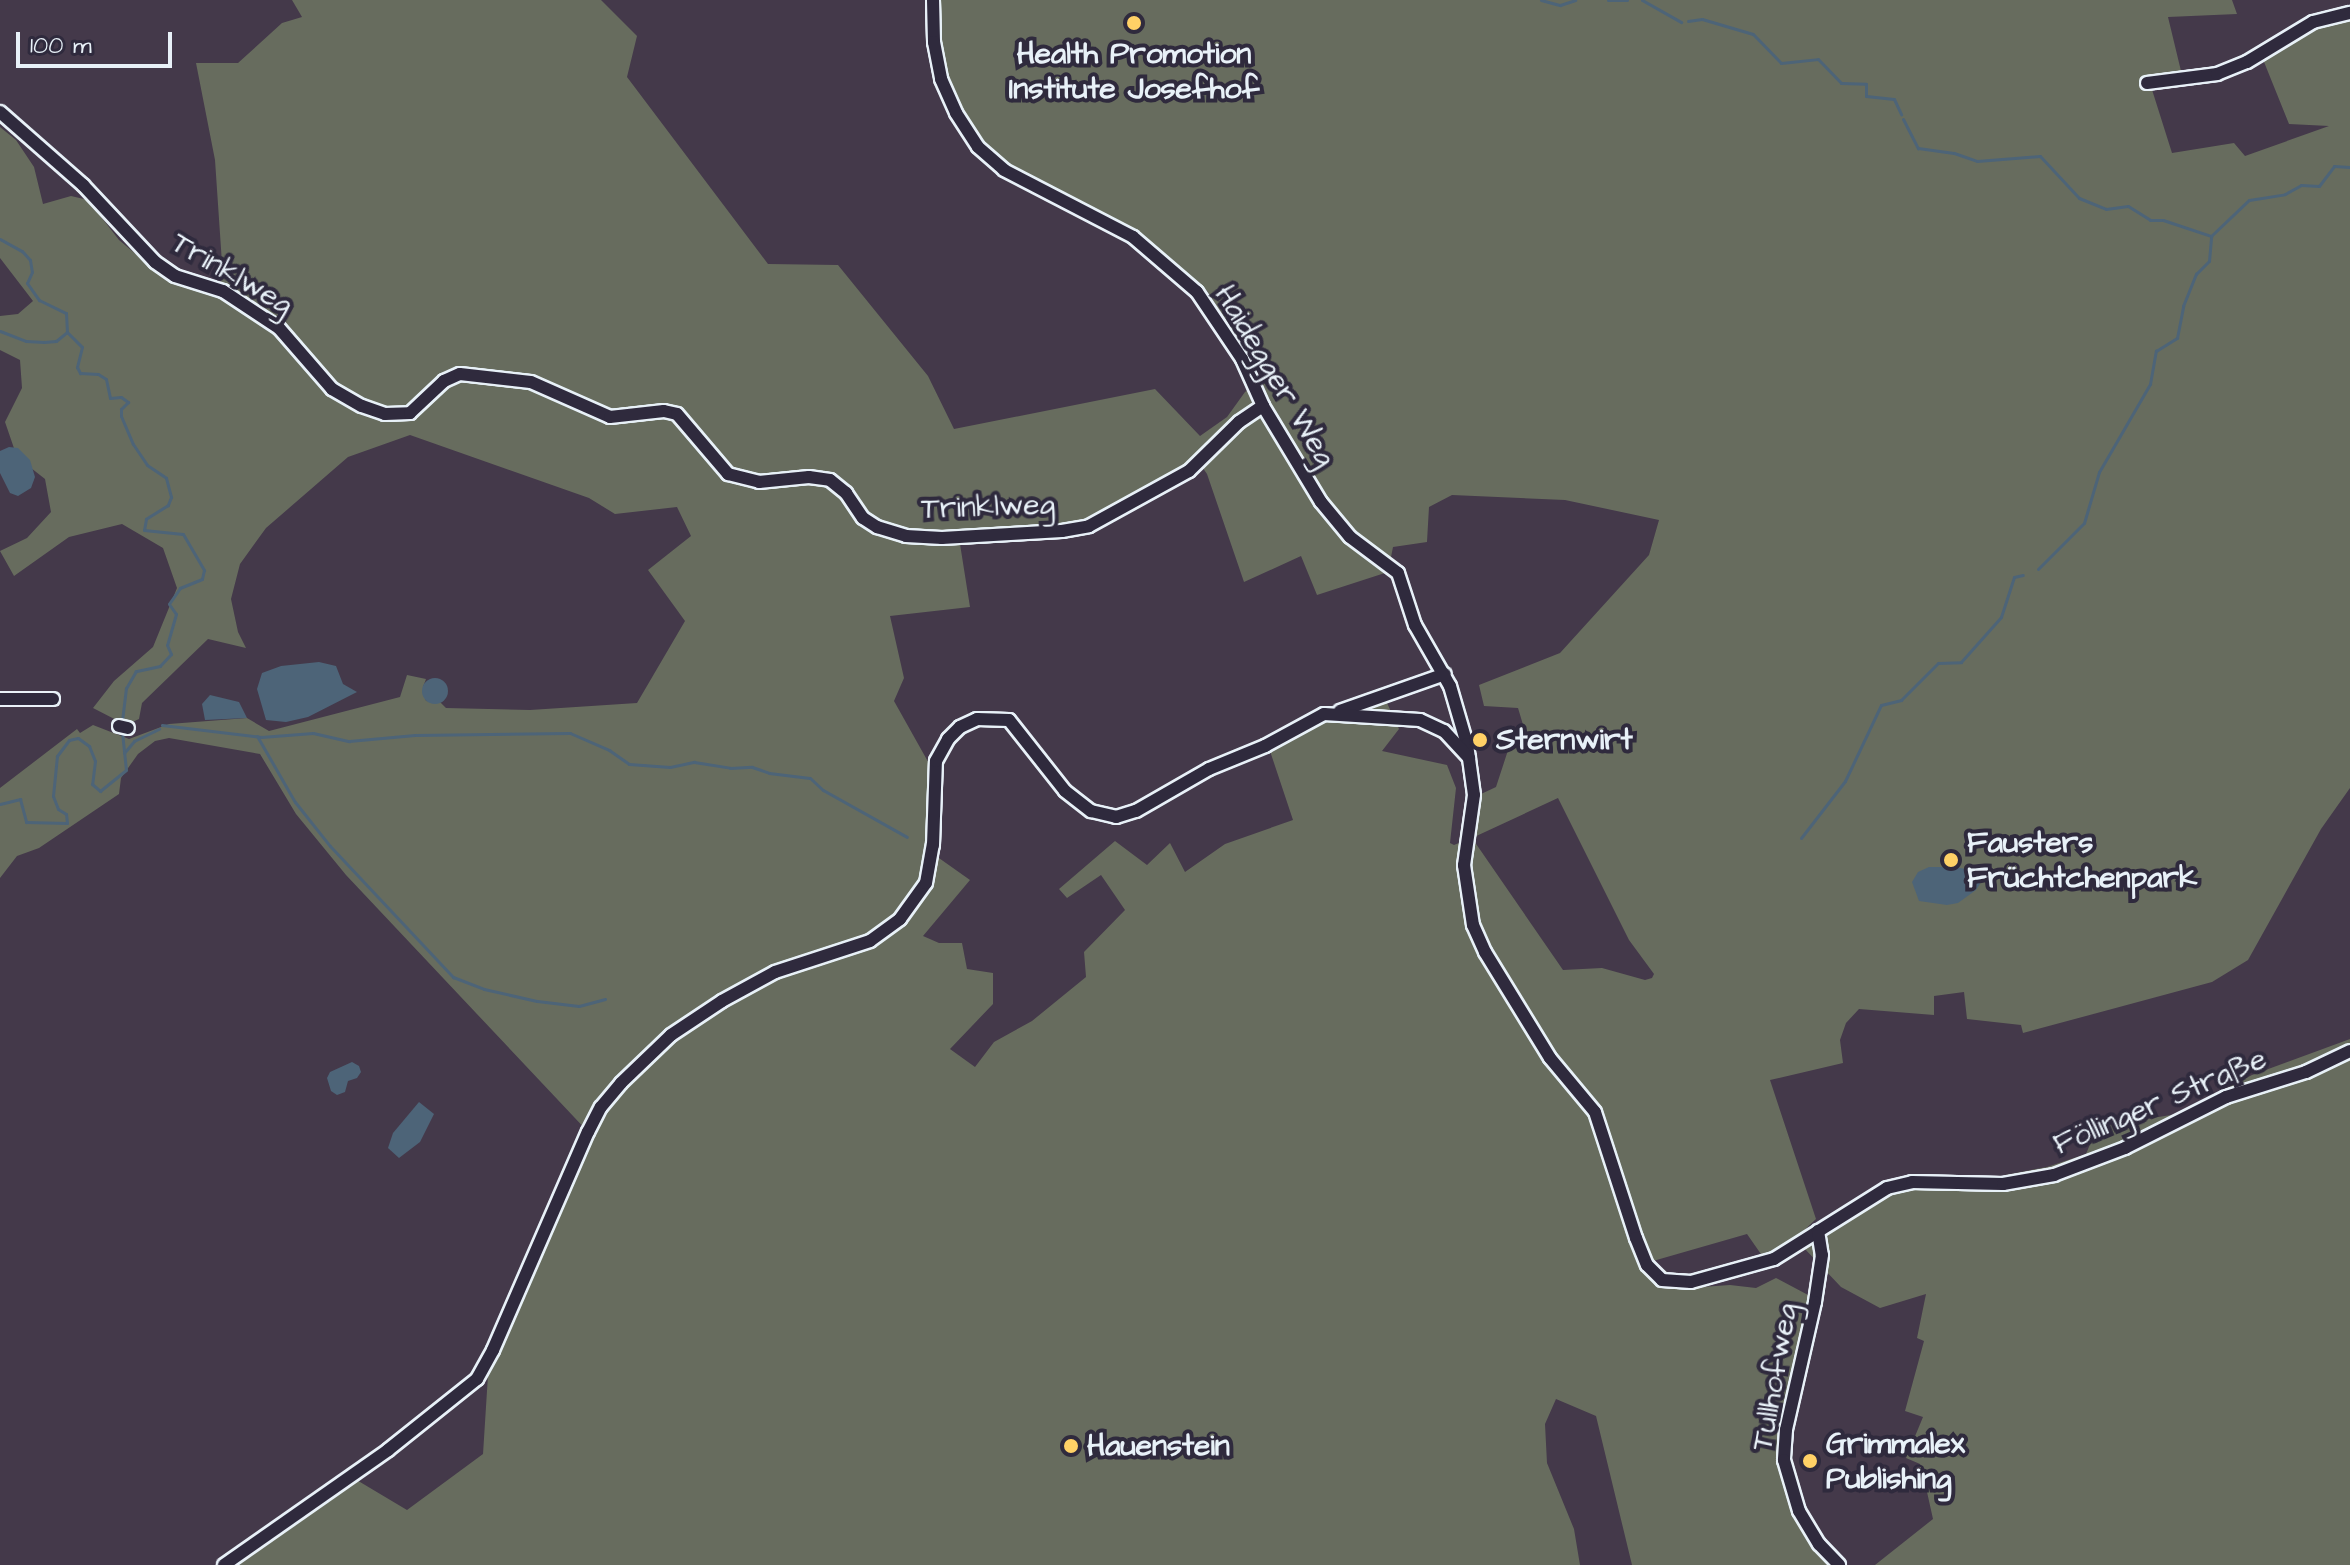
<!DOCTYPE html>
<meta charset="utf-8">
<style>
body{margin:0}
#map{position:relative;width:2350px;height:1565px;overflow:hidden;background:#44394a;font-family:"Architects Daughter",sans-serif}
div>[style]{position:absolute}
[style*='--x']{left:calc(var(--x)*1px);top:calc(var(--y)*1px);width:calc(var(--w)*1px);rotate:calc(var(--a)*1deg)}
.green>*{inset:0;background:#676c5e}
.water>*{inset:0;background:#4d6478}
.round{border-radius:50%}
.stream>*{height:3px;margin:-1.5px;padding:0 1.5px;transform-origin:1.5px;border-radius:1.5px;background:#4d6478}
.roads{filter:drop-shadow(2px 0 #e8f1f8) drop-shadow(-2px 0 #e8f1f8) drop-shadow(0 2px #e8f1f8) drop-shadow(0 -2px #e8f1f8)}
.minor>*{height:12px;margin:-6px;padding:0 6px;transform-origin:6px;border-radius:6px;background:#2f2a3d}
.dots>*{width:22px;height:22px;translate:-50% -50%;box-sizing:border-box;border:4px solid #2f2a3d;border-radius:50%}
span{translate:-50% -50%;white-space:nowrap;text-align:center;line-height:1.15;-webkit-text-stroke:8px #2f2a3d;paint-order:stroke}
.poi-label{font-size:30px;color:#e8f1f8;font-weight:700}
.left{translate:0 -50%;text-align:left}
.street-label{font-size:30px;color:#e8f1f8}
.scale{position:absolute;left:16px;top:32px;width:156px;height:36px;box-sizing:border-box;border:4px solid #e8f1f8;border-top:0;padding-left:10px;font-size:24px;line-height:28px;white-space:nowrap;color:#e8f1f8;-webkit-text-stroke:6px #2f2a3d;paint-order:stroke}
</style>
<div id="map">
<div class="green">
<div style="clip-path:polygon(evenodd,292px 0,601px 0,637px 36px,627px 77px,768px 264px,838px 265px,928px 376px,954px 429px,1155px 389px,1200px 436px,1227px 417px,1245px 392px,1263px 378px,1207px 291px,1140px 241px,990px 159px,947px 95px,933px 0,2232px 0,2237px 14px,2168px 17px,2181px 71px,2148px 77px,2172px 153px,2234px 143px,2245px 156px,2329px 126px,2289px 124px,2262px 57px,2305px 31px,2350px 19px,2350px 788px,2321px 829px,2248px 960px,2212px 982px,2023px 1033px,2021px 1025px,1967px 1019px,1964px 992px,1934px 996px,1934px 1015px,1859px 1009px,1846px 1023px,1840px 1040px,1843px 1063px,1770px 1080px,1816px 1219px,1797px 1237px,1763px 1257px,1747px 1234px,1653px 1261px,1688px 1288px,1730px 1285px,1756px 1288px,1776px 1278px,1810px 1296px,1780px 1420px,1779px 1458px,1789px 1504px,1807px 1539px,1833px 1565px,1632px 1565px,1596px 1416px,1556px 1399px,1545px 1424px,1547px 1463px,1574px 1529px,1580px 1565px,232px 1565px,355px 1479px,407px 1510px,483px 1454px,488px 1375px,590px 1134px,346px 875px,296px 814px,260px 754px,169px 738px,155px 741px,138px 754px,121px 778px,119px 794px,39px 848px,17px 856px,0 878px,0 788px,77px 729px,80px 733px,93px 725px,129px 739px,169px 724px,247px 718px,269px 731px,400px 697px,407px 675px,426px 679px,423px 687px,426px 701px,440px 702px,446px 708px,530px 710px,637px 703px,685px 621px,648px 570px,691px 536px,677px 507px,615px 514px,589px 498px,410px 435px,348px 457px,266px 528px,240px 564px,231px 599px,238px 632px,246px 648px,208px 639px,142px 703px,139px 719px,126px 725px,93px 708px,114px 681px,153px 647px,177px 588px,163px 548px,122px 524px,69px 537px,14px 576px,0 551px,27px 538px,51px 512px,45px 479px,17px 457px,5px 422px,22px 388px,20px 360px,0 350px,0 316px,18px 314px,33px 301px,0 258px,0 127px,16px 140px,34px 167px,43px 204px,71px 196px,88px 200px,119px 240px,161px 275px,213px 293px,223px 278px,215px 160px,196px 63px,238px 63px,282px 23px,302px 17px,292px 0,1196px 458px,1207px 474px,1244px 582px,1301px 556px,1317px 595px,1388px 572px,1393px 547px,1427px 542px,1429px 507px,1452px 495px,1565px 500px,1659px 520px,1649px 555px,1560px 653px,1479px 685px,1484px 706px,1518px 708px,1524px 728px,1512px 738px,1496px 787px,1481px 794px,1471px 838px,1454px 845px,1450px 843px,1456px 788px,1447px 765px,1382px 751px,1399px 729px,1382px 692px,1326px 710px,1266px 739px,1293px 820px,1225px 844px,1185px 872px,1170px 843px,1147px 865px,1115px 841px,1059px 889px,1067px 898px,1101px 875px,1125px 910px,1084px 952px,1086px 977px,1032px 1021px,994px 1042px,975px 1067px,950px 1049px,993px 1004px,993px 973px,967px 969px,962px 943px,939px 943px,923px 936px,970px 880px,929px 851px,931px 767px,894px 701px,904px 678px,890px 616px,970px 607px,960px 544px,997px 542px,1091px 521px,1196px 458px,292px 0,1558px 798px,1629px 940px,1654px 974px,1652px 978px,1645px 980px,1602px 968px,1563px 970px,1472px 838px,1558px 798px)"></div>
<div style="clip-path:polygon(2350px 1039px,2350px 1565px,1875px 1565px,1933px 1519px,1927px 1492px,1919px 1486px,1920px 1464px,1906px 1458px,1923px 1417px,1905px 1411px,1924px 1341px,1917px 1338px,1926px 1294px,1880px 1308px,1841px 1287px,1804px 1248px,1831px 1224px,1898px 1191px,1945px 1188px,2000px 1191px,2005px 1175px,2047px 1167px,2086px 1154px,2097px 1127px,2177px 1114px,2252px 1075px)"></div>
</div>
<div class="water">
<div style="clip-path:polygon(9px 447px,18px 448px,30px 460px,35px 477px,31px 488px,18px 496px,10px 493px,0 473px,0 451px)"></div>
<div style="clip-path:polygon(319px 662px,336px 666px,343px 684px,357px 692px,308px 717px,286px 722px,266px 720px,257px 689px,262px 673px,281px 666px)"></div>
<div class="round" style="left:422px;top:678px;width:26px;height:26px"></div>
<div style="clip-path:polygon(210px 695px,239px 702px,247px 718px,205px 720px,202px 704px)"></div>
<div style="clip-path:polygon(1954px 867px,1978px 871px,1980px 884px,1976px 890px,1958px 903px,1947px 905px,1919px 901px,1912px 882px,1918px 872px,1929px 867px)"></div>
<div style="clip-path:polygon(352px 1062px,359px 1066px,361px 1072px,357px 1078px,348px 1081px,345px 1092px,337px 1095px,331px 1091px,327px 1078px,330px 1072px)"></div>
<div style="clip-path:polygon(419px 1102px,434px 1114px,420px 1142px,399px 1158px,388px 1148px,393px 1133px)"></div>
</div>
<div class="stream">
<div style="--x:1541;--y:0;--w:20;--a:15"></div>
<div style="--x:1560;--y:5;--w:16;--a:-18"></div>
<div style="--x:1608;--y:0;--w:19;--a:0"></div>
<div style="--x:1642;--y:0;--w:45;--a:29.4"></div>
<div style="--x:1688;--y:21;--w:14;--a:-8"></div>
<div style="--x:1702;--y:19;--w:53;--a:16.4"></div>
<div style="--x:1753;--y:34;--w:40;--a:46"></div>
<div style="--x:1781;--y:63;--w:37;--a:-6"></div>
<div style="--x:1818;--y:59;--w:33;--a:46"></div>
<div style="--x:1841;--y:83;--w:25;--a:2"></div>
<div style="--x:1866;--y:84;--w:12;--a:90"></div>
<div style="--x:1866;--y:96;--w:28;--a:6"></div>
<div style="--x:1894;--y:99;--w:17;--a:65"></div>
<div style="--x:1903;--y:119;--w:33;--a:63"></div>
<div style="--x:1918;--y:148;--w:36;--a:8"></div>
<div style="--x:1954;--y:153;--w:24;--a:19"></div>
<div style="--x:1977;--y:161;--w:63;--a:-4.5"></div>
<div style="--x:2040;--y:156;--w:57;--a:47.1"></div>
<div style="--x:2079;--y:198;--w:29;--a:22"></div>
<div style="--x:2106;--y:209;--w:22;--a:-8"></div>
<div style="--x:2128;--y:206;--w:26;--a:32"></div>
<div style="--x:2150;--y:220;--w:13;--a:0"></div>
<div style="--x:2163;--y:220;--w:51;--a:18.4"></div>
<div style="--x:0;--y:239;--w:25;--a:29"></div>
<div style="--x:22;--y:251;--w:12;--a:48"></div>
<div style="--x:30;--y:260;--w:12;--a:81"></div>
<div style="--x:32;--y:272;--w:12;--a:114"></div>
<div style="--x:27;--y:283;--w:21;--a:55"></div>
<div style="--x:39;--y:300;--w:30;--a:26"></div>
<div style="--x:66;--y:313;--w:19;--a:87"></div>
<div style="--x:67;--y:332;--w:21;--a:45"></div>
<div style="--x:82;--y:347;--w:21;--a:104"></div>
<div style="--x:77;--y:367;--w:7;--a:63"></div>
<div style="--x:80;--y:373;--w:18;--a:3"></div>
<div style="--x:98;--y:374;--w:9;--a:32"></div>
<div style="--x:106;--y:379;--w:19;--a:78"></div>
<div style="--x:110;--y:398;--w:11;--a:-5"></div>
<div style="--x:121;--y:397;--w:9;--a:36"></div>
<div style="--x:128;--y:402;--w:10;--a:135"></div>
<div style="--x:121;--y:409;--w:7;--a:90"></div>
<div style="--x:121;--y:416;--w:30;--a:67"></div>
<div style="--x:133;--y:444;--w:25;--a:56"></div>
<div style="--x:147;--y:465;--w:23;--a:34"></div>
<div style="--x:166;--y:478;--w:20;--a:75"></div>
<div style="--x:171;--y:497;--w:9;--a:111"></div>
<div style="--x:168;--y:505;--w:26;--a:148"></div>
<div style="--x:146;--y:519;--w:11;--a:100"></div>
<div style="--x:144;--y:530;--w:39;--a:6"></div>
<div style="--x:183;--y:534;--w:42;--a:59.7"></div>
<div style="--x:204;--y:570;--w:9;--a:103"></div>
<div style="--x:202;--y:579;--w:24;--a:158"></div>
<div style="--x:180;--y:588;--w:19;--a:125"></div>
<div style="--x:169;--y:604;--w:12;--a:55"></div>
<div style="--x:176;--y:614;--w:32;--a:106"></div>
<div style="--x:167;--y:645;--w:10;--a:66"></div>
<div style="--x:171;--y:654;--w:16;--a:133"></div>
<div style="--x:160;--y:666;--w:25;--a:168"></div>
<div style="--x:136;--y:671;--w:20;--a:120"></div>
<div style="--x:126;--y:688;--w:35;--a:97"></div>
<div style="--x:0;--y:331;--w:28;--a:21"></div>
<div style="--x:26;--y:341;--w:18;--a:3"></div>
<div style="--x:44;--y:342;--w:12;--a:-5"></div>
<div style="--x:56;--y:341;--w:14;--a:-39"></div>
<div style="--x:2038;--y:569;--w:65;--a:-45"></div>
<div style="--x:2084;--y:523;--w:53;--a:-73.6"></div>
<div style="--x:2099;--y:472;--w:102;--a:-59.9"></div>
<div style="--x:2150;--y:384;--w:34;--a:-80"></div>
<div style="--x:2156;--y:351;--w:25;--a:-32"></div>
<div style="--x:2177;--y:338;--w:33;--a:-79"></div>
<div style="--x:2183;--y:306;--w:35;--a:-68"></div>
<div style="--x:2196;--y:274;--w:18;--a:-45"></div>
<div style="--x:2209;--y:261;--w:25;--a:-85"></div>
<div style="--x:2211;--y:236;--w:52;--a:-43.5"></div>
<div style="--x:2249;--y:200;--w:36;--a:-9"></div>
<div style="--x:2285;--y:194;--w:18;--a:-29"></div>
<div style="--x:2301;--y:185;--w:18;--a:3"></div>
<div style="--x:2319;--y:186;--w:25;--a:-53"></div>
<div style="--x:2334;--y:166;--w:16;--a:4"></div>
<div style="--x:162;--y:725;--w:100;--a:6.9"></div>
<div style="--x:261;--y:737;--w:52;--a:-4.4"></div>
<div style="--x:313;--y:733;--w:37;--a:13"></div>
<div style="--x:349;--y:741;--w:66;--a:-5.2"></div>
<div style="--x:415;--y:735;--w:155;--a:-0.7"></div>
<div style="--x:570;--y:733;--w:43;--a:23.6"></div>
<div style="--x:609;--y:750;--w:24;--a:35"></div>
<div style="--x:629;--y:764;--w:41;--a:4.2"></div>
<div style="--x:670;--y:767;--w:25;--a:-12"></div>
<div style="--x:694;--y:762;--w:36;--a:9"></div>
<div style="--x:730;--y:768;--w:22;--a:-3"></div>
<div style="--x:752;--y:767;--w:18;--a:19"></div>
<div style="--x:769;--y:773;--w:41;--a:7"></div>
<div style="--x:810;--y:778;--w:18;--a:43"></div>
<div style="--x:823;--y:790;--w:96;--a:29.2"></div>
<div style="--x:257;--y:736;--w:76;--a:60.1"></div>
<div style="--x:295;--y:802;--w:56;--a:51.5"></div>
<div style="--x:330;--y:846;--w:180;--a:46.8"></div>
<div style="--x:453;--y:977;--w:33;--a:21"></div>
<div style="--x:484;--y:989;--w:54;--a:12.8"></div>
<div style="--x:537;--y:1001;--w:42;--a:6.8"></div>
<div style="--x:579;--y:1006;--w:27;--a:-15"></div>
<div style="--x:124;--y:753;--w:16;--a:-50"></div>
<div style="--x:134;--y:741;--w:28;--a:-26"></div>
<div style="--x:0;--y:804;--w:21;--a:-14"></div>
<div style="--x:20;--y:799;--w:24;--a:75"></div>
<div style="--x:26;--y:822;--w:41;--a:1.4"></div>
<div style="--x:67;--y:823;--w:9;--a:-96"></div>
<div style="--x:66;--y:814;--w:9;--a:-148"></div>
<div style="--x:58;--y:809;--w:14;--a:-111"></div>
<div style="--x:53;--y:796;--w:40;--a:-84.3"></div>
<div style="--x:57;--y:756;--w:20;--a:-53"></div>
<div style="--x:69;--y:740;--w:9;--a:-13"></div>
<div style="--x:78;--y:738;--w:14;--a:36"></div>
<div style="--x:89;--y:746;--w:16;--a:68"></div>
<div style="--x:95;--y:761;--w:23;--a:97"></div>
<div style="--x:92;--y:784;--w:11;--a:41"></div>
<div style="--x:100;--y:791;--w:33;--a:-39"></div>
<div style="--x:126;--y:770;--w:39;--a:-96"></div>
<div style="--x:1801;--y:838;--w:72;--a:-52.3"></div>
<div style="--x:1845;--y:781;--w:84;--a:-64.7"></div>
<div style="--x:1881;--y:705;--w:21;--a:-14"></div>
<div style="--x:1901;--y:700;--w:52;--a:-45"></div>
<div style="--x:1938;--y:663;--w:23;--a:-2"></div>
<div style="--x:1961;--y:662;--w:60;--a:-48.4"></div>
<div style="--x:2001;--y:617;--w:42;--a:-72"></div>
<div style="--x:2014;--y:577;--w:9;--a:-13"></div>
</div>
<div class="roads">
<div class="minor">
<div style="--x:933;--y:0;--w:42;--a:88.6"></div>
<div style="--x:934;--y:42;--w:38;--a:79"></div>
<div style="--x:941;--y:79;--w:37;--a:66"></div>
<div style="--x:956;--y:113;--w:40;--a:57.1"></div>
<div style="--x:978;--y:147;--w:35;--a:41"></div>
<div style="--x:1004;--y:170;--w:145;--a:27.4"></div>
<div style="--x:1133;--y:237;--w:84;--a:40.7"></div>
<div style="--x:1197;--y:292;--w:81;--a:56.1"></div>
<div style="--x:1242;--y:359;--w:51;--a:65.9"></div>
<div style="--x:1263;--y:406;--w:112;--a:58.9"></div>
<div style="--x:1321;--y:502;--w:45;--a:50.4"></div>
<div style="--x:1350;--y:537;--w:60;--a:36.9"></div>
<div style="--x:1398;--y:573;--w:55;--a:71.9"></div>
<div style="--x:1415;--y:625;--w:70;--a:60.2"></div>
<div style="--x:1450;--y:686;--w:60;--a:73.7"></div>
<div style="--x:1467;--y:744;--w:51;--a:82.2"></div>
<div style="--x:1474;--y:795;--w:71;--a:98.1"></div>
<div style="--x:1464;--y:865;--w:61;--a:81.5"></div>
<div style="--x:1473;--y:925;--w:30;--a:66"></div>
<div style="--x:1485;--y:952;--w:124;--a:58.5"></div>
<div style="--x:1550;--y:1058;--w:70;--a:50.2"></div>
<div style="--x:1595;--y:1112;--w:133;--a:72"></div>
<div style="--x:1636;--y:1238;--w:29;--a:68"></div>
<div style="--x:1647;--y:1265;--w:21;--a:45"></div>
<div style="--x:1662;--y:1280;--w:29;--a:4"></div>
<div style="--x:1691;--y:1282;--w:86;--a:-15.5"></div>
<div style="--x:1774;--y:1259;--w:133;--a:-32.1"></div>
<div style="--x:1887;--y:1188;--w:26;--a:-13"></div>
<div style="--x:1912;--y:1182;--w:91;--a:1.3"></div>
<div style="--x:2003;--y:1184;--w:52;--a:-10"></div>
<div style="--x:2054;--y:1175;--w:76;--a:-20.8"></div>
<div style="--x:2125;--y:1148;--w:113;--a:-26.8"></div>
<div style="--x:2226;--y:1097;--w:84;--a:-17.4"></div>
<div style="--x:2306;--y:1072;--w:49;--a:-25.5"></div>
<div style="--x:2147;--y:83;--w:71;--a:-7.3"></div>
<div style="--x:2217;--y:74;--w:32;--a:-22"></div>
<div style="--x:2247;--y:62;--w:77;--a:-31.2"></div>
<div style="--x:2313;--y:22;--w:38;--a:-14"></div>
<div style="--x:0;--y:112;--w:111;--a:41.3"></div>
<div style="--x:83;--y:185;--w:105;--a:46.9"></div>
<div style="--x:155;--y:262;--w:24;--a:35"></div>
<div style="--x:175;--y:276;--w:50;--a:17.4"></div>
<div style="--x:223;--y:291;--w:67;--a:33.5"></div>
<div style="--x:279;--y:328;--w:81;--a:49"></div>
<div style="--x:332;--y:389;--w:34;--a:30"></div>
<div style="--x:362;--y:406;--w:24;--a:19"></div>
<div style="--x:385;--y:414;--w:25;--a:-2"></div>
<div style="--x:410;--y:413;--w:47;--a:-43.3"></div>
<div style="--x:444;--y:381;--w:17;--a:-24"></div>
<div style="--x:460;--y:374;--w:71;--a:6.4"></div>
<div style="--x:531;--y:382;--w:86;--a:23.9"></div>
<div style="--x:610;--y:417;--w:54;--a:-6.3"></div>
<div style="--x:664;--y:411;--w:13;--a:13"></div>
<div style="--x:677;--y:414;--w:79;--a:49.6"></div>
<div style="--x:728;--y:474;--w:32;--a:14"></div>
<div style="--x:759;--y:482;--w:50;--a:-5.7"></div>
<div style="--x:809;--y:477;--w:21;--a:8"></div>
<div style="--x:830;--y:480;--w:21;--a:39"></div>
<div style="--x:846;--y:493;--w:30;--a:56"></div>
<div style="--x:863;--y:518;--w:17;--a:33"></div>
<div style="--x:877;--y:527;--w:30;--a:17"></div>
<div style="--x:906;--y:536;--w:36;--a:3"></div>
<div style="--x:942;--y:538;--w:120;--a:-3.3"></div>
<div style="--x:1062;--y:531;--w:27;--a:-10"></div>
<div style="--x:1089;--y:526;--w:114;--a:-28.8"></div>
<div style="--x:1189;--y:471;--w:70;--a:-44.4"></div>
<div style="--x:1239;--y:422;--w:29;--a:-34"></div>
<div style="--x:0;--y:699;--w:53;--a:0"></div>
<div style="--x:1340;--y:711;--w:111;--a:-19.4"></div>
<div style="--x:119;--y:726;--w:9;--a:13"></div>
<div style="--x:1818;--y:1231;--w:24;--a:81"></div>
<div style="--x:1822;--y:1255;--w:48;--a:98.5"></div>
<div style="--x:1815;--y:1302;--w:131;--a:102.8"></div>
<div style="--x:1786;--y:1430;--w:30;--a:94"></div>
<div style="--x:1784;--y:1460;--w:53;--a:73.6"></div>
<div style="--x:1799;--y:1511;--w:39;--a:59"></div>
<div style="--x:1819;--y:1544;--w:29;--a:46"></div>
<div style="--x:224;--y:1565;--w:200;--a:-35"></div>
<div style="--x:388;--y:1450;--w:114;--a:-38.6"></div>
<div style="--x:477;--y:1379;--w:33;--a:-61"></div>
<div style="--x:493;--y:1350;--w:238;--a:-66.5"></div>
<div style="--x:588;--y:1132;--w:28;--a:-63"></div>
<div style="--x:601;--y:1107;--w:31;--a:-50"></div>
<div style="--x:621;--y:1083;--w:69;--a:-43.8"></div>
<div style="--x:671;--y:1035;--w:61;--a:-33.7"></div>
<div style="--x:722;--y:1001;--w:60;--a:-28.7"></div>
<div style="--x:775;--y:972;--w:100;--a:-18.1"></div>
<div style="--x:870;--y:941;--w:37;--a:-36"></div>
<div style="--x:900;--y:919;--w:44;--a:-54.2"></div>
<div style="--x:926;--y:883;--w:39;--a:-80"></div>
<div style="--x:933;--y:845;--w:84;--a:-88"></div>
<div style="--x:936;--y:761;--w:25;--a:-61"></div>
<div style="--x:948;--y:739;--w:17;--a:-45"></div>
<div style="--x:960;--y:727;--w:19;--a:-25"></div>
<div style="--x:977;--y:719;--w:32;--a:2"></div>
<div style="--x:1009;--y:720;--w:90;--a:51.7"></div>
<div style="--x:1065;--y:791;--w:33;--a:38"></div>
<div style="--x:1091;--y:811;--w:26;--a:13"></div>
<div style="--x:1116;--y:817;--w:21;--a:-17"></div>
<div style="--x:1136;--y:811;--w:84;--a:-29.9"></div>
<div style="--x:1209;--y:769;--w:61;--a:-22.3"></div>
<div style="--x:1265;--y:746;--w:67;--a:-28.5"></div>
<div style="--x:1324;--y:714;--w:96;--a:3.6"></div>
<div style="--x:1420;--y:720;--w:26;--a:25"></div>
<div style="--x:1444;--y:731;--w:37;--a:47"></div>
</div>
</div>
<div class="dots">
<div style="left:1134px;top:23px;background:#ffd166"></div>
<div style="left:1480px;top:740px;background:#ffd166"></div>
<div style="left:1951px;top:860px;background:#ffd166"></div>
<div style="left:1071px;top:1446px;background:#ffd166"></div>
<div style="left:1810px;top:1461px;background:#ffd166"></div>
</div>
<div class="poi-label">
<span style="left:1134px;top:71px">Health Promotion<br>Institute Josefhof</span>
<span class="left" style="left:1496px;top:740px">Sternwirt</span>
<span class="left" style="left:1967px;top:860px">Fausters<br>Früchtchenpark</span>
<span class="left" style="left:1826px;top:1461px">Grimmalex<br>Publishing</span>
<span class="left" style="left:1087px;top:1446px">Hauenstein</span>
</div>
<div class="street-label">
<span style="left:232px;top:274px;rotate:30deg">Trinklweg</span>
<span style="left:1275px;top:376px;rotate:59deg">Haidegger Weg</span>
<span style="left:988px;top:507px;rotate:-2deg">Trinklweg</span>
<span style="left:2160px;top:1102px;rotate:-23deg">Föllinger Straße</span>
<span style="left:1775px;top:1377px;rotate:-80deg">Tullhofweg</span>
</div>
<div class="scale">100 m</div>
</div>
